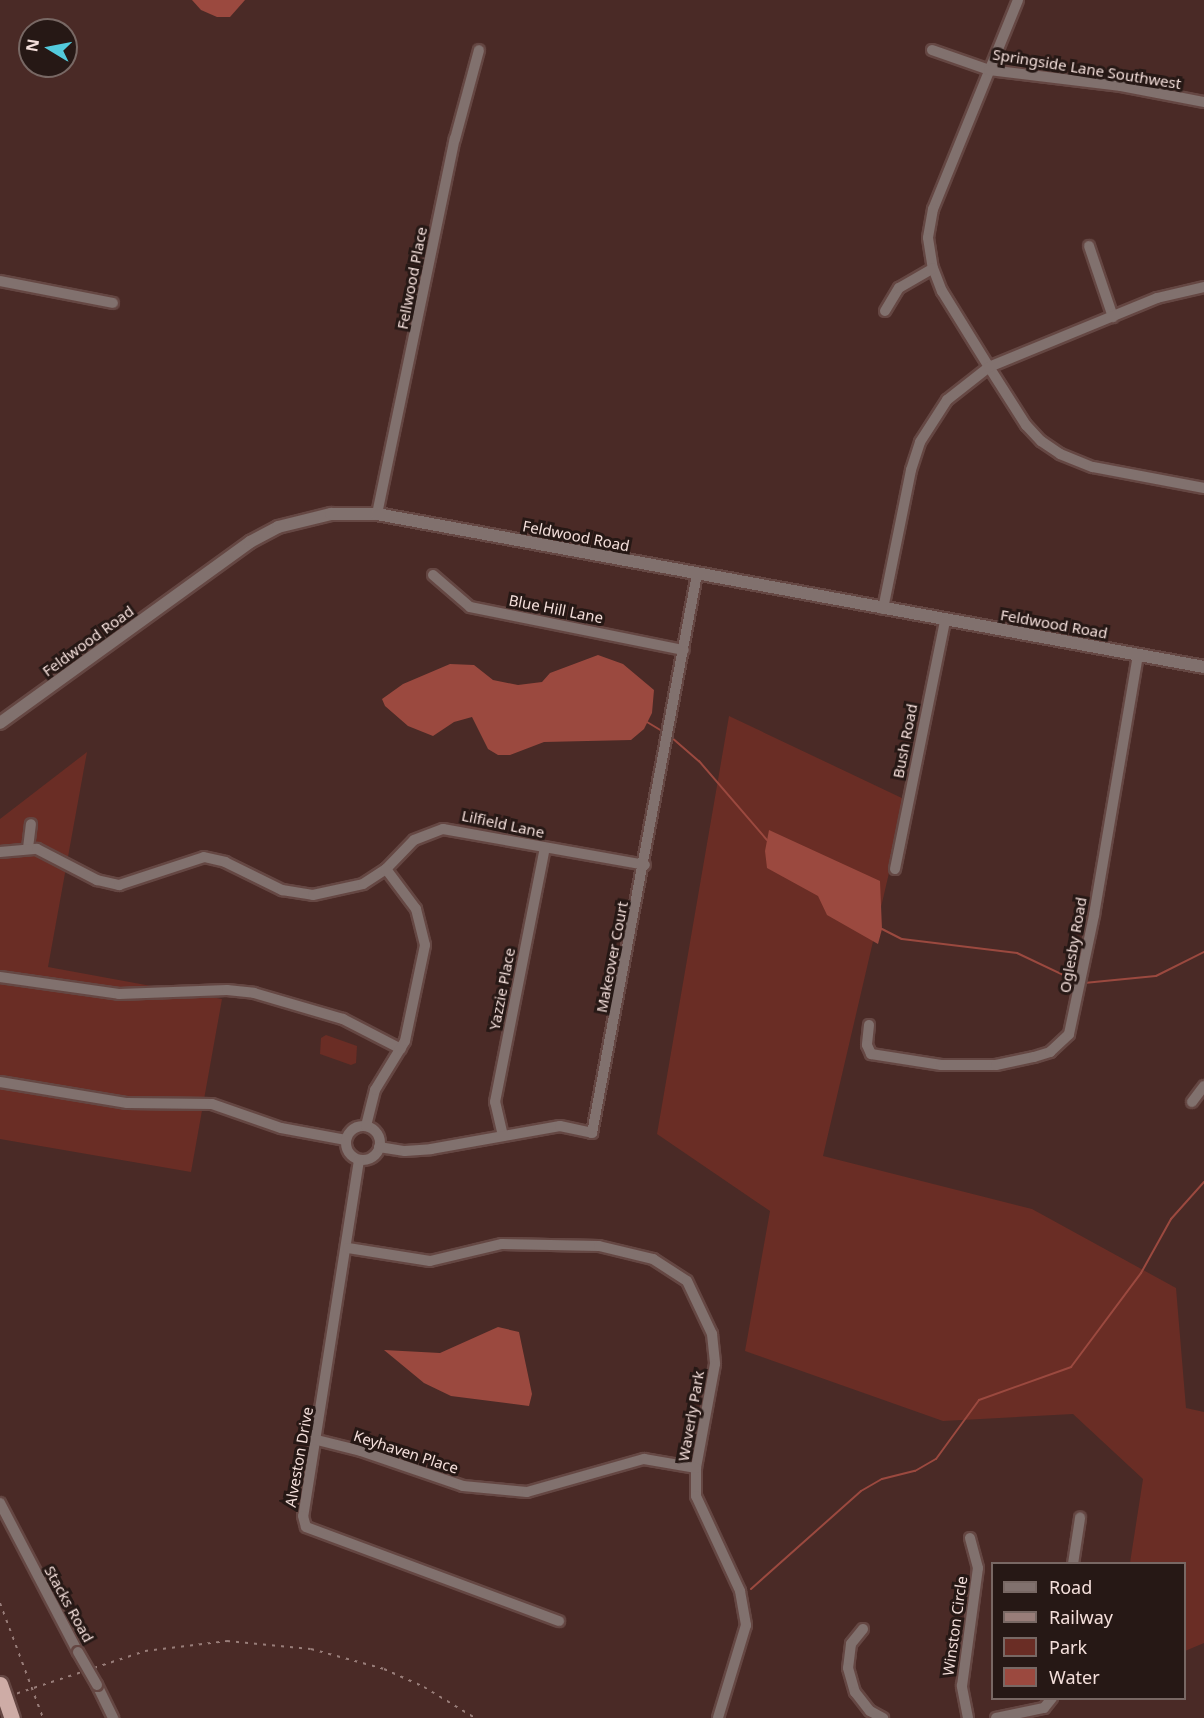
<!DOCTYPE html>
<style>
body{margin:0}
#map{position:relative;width:1204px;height:1718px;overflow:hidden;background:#4a2a26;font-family:"Noto Sans",sans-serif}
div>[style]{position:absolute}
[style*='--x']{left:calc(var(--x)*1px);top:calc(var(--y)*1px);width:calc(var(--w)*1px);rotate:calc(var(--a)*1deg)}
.green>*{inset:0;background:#6a2d25}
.water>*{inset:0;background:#9b493f}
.stream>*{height:2px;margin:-1px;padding:0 1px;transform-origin:1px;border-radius:1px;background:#9b493f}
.roads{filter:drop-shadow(2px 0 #654743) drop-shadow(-2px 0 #654743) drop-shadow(0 2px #654743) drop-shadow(0 -2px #654743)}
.minor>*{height:10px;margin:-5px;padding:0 5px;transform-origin:5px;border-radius:5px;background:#81716e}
.minor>.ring{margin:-5px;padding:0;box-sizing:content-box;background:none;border:10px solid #81716e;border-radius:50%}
.tertiary>*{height:12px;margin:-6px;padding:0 6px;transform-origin:6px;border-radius:6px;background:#81716e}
.rail>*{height:2px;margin-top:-1px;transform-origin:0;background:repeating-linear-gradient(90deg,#987d79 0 3px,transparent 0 9px)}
.bridges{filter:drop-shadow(2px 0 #654743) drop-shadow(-2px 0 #654743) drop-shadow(0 2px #654743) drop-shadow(0 -2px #654743)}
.minor-bridge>*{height:10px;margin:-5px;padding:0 5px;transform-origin:5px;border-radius:5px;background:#81716e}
.primary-bridge>*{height:15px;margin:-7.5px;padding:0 7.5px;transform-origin:7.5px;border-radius:7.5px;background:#ceaca6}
span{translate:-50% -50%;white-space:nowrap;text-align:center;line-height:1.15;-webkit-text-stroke:6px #261815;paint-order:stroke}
.street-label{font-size:15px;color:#f4dfdb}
.legend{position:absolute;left:991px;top:1562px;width:195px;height:138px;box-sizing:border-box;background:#261815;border:2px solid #786864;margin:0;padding:8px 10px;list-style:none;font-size:18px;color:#f4dfdb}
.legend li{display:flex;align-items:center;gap:12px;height:30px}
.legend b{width:30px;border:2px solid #786864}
.north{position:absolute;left:18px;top:18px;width:60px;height:60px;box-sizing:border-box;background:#261815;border:2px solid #786864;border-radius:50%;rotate:280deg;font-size:16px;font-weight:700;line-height:24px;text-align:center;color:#f4dfdb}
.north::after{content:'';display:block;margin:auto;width:21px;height:27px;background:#53cadc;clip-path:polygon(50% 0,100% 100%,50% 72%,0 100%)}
</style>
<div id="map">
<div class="green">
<div style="clip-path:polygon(729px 716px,906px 800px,823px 1156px,1032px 1209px,1176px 1288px,1186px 1408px,1204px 1412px,1204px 1643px,1185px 1651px,1184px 1564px,1130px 1563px,1143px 1479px,1073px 1414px,943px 1421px,745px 1351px,770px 1211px,657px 1134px)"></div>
<div style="clip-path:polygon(87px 752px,48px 967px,222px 999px,191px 1172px,0 1139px,0 819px)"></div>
<div style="clip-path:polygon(326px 1035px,357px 1046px,356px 1063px,351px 1065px,320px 1054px,321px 1038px)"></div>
</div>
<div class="water">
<div style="clip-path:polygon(192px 0,245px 0,230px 17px,217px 17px,201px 10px)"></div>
<div style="clip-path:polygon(598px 655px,623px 664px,654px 690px,652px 713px,644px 729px,631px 740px,544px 742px,510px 755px,498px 755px,488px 749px,472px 717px,454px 722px,433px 736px,408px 726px,385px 706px,382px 699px,403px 684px,450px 664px,474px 665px,493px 680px,518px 685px,542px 682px,550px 673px)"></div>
<div style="clip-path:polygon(769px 830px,880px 881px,882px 929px,878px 944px,827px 915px,818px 896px,767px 868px,765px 851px)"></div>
<div style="clip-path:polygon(498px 1327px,519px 1332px,532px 1394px,529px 1406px,451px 1396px,424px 1383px,384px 1350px,440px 1353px)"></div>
</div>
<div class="stream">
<div style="--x:647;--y:722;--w:17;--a:31"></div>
<div style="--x:671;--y:737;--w:37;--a:41"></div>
<div style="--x:699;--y:761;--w:104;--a:49.3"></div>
<div style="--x:882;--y:929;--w:22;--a:27"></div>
<div style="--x:902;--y:939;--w:116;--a:6.9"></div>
<div style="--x:1017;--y:953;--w:65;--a:25.4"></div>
<div style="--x:1084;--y:983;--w:72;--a:-5.6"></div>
<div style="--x:1156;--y:976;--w:54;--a:-26.6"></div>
<div style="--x:751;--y:1589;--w:147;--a:-41.7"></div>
<div style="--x:861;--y:1491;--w:24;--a:-30"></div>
<div style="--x:882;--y:1479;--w:34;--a:-14"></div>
<div style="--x:915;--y:1471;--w:24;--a:-30"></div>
<div style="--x:936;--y:1459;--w:73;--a:-53.9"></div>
<div style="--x:979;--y:1400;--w:98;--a:-19.7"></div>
<div style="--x:1071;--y:1367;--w:117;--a:-53.3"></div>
<div style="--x:1141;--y:1273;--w:62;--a:-60.9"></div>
<div style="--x:1171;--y:1219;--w:50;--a:-48.3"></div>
</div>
<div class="roads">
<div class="minor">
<div style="--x:1018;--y:0;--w:226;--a:112.1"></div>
<div style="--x:933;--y:209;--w:29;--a:100"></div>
<div style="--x:928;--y:238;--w:30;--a:81"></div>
<div style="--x:933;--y:268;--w:25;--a:69"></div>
<div style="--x:942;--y:291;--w:89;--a:58.3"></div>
<div style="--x:989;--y:367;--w:69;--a:57.5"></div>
<div style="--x:1026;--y:425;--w:22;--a:47"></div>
<div style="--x:1041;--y:441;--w:23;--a:34"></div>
<div style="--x:1060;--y:454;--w:35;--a:22"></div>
<div style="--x:1093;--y:467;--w:113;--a:10.7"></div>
<div style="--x:932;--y:50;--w:60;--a:19.3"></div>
<div style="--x:989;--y:70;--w:133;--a:6.9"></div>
<div style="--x:1121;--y:86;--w:85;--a:10.9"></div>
<div style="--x:1089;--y:246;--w:75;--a:71.3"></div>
<div style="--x:0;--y:281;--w:115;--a:11"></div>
<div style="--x:885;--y:311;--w:27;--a:-59"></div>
<div style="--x:899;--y:288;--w:39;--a:-30"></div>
<div style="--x:377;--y:514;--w:383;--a:-78.3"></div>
<div style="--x:455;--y:139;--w:92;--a:-74.9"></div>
<div style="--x:433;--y:575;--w:49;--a:40.9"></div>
<div style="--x:470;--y:607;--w:218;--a:11.4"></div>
<div style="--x:883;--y:609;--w:142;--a:-78.6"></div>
<div style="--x:911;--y:470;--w:29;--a:-72"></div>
<div style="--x:920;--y:442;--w:50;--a:-57.3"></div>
<div style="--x:947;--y:400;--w:53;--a:-38.2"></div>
<div style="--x:989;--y:367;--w:182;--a:-22.3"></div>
<div style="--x:1157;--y:298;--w:48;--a:-13.2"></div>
<div style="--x:28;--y:848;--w:24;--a:-83"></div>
<div style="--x:0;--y:852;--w:37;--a:-5"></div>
<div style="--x:37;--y:849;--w:68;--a:27.3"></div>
<div style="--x:97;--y:880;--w:23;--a:13"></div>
<div style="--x:119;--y:885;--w:89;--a:-18.2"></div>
<div style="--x:204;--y:857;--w:22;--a:13"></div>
<div style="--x:225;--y:862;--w:64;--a:26.2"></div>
<div style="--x:282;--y:890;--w:31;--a:9"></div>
<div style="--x:313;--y:895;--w:51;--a:-12.4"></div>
<div style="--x:363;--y:884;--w:27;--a:-33"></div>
<div style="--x:386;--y:869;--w:40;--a:-46"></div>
<div style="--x:414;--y:840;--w:31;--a:-21"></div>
<div style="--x:443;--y:829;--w:205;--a:10.1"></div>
<div style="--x:895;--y:869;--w:254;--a:-78.6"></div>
<div style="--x:0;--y:977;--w:120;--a:8.1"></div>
<div style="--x:119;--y:994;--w:108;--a:-2.1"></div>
<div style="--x:227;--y:990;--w:27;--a:6"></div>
<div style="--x:254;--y:993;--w:93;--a:16.3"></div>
<div style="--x:343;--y:1019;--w:65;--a:27.3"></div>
<div style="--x:869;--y:1025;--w:20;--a:96"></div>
<div style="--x:867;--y:1045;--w:10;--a:66"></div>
<div style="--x:871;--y:1054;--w:71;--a:8.9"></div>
<div style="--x:941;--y:1065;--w:55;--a:0"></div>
<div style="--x:996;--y:1065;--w:39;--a:-12"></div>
<div style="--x:1034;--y:1057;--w:17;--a:-17"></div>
<div style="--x:1050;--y:1052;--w:26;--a:-43"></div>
<div style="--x:1069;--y:1034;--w:122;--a:-78.1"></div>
<div style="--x:1094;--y:915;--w:264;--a:-80.4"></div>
<div style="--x:0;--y:1082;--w:129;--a:9.4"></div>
<div style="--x:127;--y:1103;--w:85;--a:0.7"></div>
<div style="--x:212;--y:1104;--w:73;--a:19.2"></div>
<div style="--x:281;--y:1128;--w:66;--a:10.5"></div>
<div style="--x:1192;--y:1102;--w:20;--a:-53"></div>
<div class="ring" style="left:346px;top:1126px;width:24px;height:24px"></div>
<div style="--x:366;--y:1126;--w:37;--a:-76"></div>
<div style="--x:375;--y:1090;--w:57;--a:-58.5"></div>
<div style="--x:405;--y:1041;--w:98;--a:-78.2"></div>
<div style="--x:425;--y:945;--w:37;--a:-104"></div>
<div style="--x:416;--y:909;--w:50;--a:-126.9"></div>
<div style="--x:503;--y:1136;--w:35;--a:-103"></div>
<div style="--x:495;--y:1102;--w:259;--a:-78.9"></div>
<div style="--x:379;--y:1147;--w:26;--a:9"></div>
<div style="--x:405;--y:1151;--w:26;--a:-4"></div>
<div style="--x:431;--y:1149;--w:131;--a:-10.1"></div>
<div style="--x:560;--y:1126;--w:33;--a:12"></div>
<div style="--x:592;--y:1133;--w:569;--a:-79.36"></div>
<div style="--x:359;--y:1160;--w:360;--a:98.9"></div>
<div style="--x:303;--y:1516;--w:11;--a:75"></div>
<div style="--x:306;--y:1527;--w:270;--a:20.4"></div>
<div style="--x:348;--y:1248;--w:83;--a:9"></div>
<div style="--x:430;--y:1261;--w:74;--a:-13.3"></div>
<div style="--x:502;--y:1244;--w:97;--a:1.2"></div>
<div style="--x:599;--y:1246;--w:56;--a:13.5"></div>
<div style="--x:653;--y:1259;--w:40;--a:32.9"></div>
<div style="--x:687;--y:1281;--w:59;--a:64.7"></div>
<div style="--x:712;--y:1334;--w:30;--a:84"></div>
<div style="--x:715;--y:1364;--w:106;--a:100.4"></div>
<div style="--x:696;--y:1468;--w:28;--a:90"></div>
<div style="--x:696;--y:1496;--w:105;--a:65.1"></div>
<div style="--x:740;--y:1591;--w:35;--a:80"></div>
<div style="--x:746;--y:1625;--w:97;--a:106.8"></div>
<div style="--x:317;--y:1440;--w:45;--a:14"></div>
<div style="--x:361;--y:1451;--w:108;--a:18.9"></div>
<div style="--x:463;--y:1486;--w:64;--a:5.4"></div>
<div style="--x:527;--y:1492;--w:122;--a:-15.8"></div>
<div style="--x:644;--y:1459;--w:53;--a:9.8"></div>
<div style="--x:0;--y:1503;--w:168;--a:62.4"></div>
<div style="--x:1073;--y:1564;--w:47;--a:-81.3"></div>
<div style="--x:863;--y:1629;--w:19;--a:129"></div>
<div style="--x:851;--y:1644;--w:24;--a:97"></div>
<div style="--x:848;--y:1668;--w:25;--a:74"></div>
<div style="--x:855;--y:1692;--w:24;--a:52"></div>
<div style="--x:870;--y:1711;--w:15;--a:28"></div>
<div style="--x:97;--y:1685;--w:37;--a:64"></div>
<div style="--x:968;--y:1718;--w:33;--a:-101"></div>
<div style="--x:962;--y:1686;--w:119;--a:-82.3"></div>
<div style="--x:978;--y:1568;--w:31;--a:-105"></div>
<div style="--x:996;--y:1718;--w:49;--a:-11.8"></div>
<div style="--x:1044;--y:1708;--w:13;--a:-51"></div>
</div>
<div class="tertiary">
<div style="--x:0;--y:723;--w:309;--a:-35.9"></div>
<div style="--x:250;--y:542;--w:32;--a:-28"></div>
<div style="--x:278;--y:527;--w:55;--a:-13.8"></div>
<div style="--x:331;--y:514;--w:46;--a:0"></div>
<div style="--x:377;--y:514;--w:841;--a:10.48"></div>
</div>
</div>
<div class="rail">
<div style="--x:0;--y:1603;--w:123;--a:69.5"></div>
<div style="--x:0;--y:1699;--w:153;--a:-18.3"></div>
<div style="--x:145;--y:1651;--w:83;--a:-7"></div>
<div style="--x:227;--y:1641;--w:84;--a:5.4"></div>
<div style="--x:311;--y:1649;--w:76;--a:15.3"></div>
<div style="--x:384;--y:1669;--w:44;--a:24.2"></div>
<div style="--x:424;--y:1687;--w:60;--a:31.3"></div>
</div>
<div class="bridges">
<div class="minor-bridge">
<div style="--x:78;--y:1652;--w:38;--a:60"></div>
</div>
<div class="primary-bridge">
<div style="--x:0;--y:1684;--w:36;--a:71"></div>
</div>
</div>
<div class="street-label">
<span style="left:1087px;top:69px;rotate:9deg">Springside Lane Southwest</span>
<span style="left:412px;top:278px;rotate:-79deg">Fellwood Place</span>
<span style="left:576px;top:536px;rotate:11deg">Feldwood Road</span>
<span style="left:556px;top:609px;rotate:11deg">Blue Hill Lane</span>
<span style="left:1054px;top:624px;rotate:10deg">Feldwood Road</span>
<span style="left:88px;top:641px;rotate:-36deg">Feldwood Road</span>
<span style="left:905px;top:741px;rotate:-79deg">Bush Road</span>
<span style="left:503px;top:824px;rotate:12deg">Lilfield Lane</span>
<span style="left:1073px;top:945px;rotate:-80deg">Oglesby Road</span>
<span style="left:612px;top:957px;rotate:-79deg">Makeover Court</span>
<span style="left:502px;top:989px;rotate:-79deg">Yazzie Place</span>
<span style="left:691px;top:1416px;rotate:-80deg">Waverly Park</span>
<span style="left:406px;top:1452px;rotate:18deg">Keyhaven Place</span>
<span style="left:299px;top:1457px;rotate:-80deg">Alveston Drive</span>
<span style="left:69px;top:1604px;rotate:61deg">Stacks Road</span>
<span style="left:955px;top:1626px;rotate:-82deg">Winston Circle</span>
</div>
<ul class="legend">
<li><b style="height:8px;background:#81716e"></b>Road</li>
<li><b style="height:8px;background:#987d79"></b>Railway</li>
<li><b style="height:16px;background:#6a2d25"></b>Park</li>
<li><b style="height:16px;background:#9b493f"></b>Water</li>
</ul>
<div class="north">N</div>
</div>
